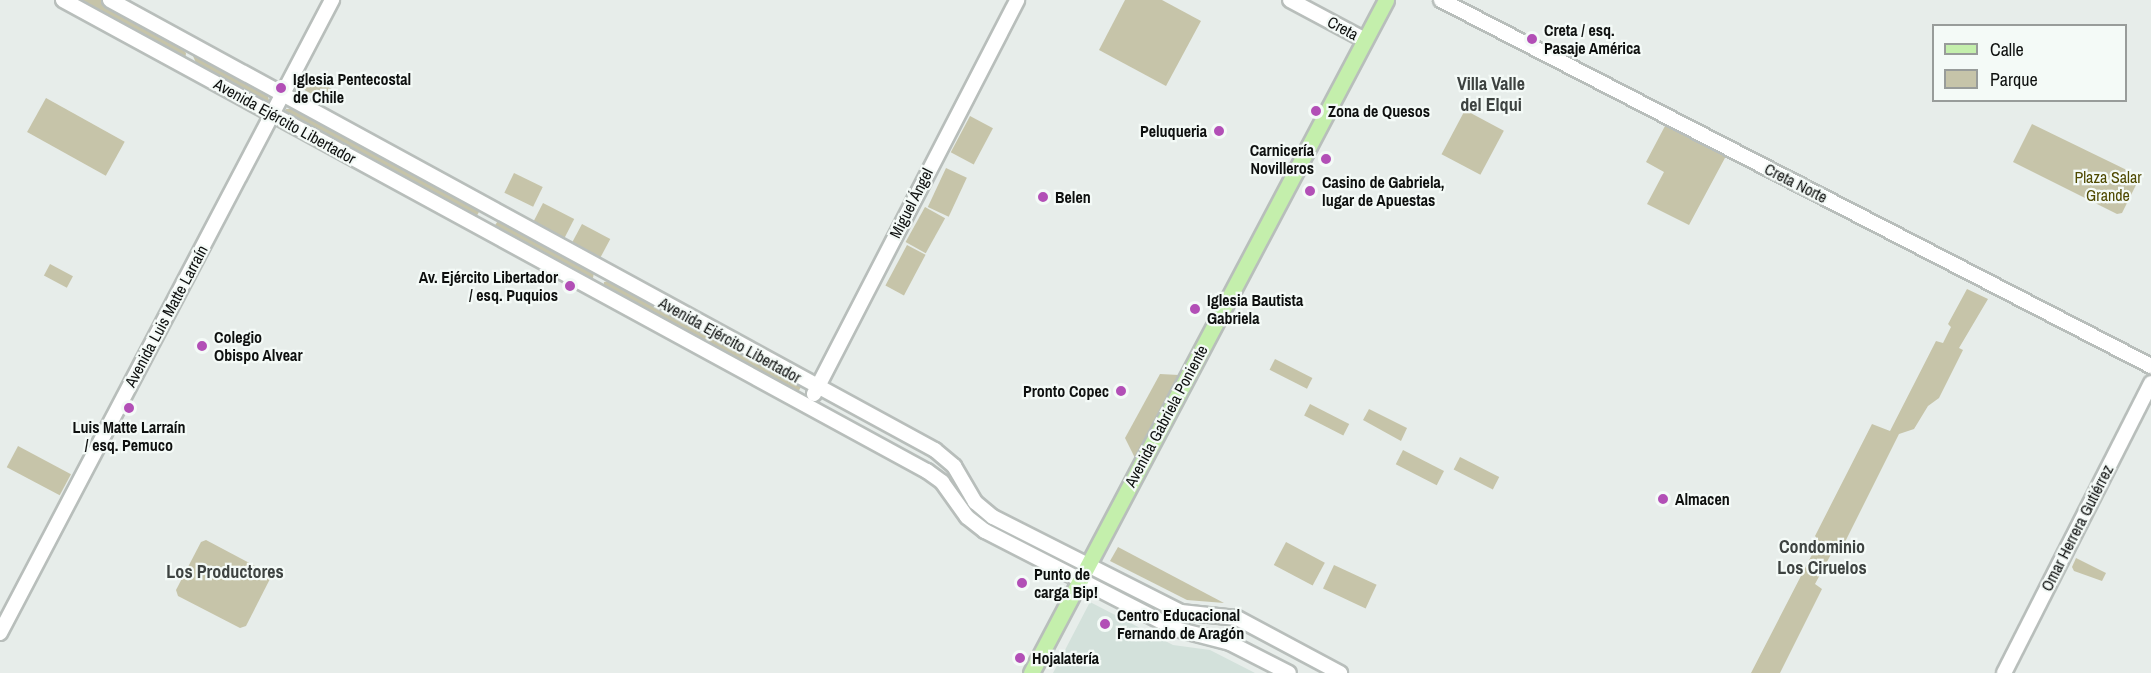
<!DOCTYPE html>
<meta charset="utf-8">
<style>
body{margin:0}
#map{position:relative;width:2151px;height:673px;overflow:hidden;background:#e7edea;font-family:"Archivo Narrow",sans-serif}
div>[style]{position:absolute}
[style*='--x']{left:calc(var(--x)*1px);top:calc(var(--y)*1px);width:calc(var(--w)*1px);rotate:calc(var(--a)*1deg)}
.built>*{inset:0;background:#d3e1db}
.green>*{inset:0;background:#c6c4a9;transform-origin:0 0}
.roads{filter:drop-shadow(2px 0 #b8bebb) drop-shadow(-2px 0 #b8bebb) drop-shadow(0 2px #b8bebb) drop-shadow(0 -2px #b8bebb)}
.secondary>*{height:14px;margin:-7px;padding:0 7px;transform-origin:7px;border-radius:7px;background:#fff}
.primary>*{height:15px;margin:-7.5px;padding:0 7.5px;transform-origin:7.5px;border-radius:7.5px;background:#c4efac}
.dots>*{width:16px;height:16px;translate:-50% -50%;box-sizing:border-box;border:3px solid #f4faf7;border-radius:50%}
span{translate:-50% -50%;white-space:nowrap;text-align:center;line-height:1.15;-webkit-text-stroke:4.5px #f4faf7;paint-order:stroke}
.street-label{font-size:16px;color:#0e100f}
.poi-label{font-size:16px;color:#0e100f;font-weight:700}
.left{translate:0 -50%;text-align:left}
.right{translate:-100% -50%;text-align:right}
.park-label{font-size:16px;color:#4f4900}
.neighbourhood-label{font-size:18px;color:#3d4240;font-weight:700}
.legend{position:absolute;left:1932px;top:24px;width:195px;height:78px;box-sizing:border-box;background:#f4faf7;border:2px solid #989c9a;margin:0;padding:8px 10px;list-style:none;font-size:18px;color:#0e100f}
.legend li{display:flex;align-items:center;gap:12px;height:30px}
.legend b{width:30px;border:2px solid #989c9a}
</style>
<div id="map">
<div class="built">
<div style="clip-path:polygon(1090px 602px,1173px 645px,1210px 650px,1255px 673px,1053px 673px)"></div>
</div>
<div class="green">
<div style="clip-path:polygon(72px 0,102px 0,174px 39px,186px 53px,185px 61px)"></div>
<div style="clip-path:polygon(1125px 0,1162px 0,1201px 21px,1166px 86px,1099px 50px)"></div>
<div style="clip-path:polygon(197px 55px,267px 94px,270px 103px,267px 106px,200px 72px,193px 56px)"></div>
<div style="left:310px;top:77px;width:29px;height:14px;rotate:29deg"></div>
<div style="left:46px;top:98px;width:90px;height:39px;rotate:29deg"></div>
<div style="clip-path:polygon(286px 109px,293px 109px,480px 210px,474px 221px,284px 113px)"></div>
<div style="left:1465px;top:110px;width:44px;height:50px;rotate:28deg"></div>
<div style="left:970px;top:116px;width:26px;height:41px;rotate:28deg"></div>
<div style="clip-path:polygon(2032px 124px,2137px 175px,2139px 179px,2122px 213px,2117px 214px,2013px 162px)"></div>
<div style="clip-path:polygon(1665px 126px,1726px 156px,1689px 225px,1647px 204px,1664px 172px,1646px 162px)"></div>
<div style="left:946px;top:168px;width:23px;height:43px;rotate:25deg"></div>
<div style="left:514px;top:173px;width:32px;height:22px;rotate:26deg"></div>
<div style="left:543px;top:203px;width:35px;height:27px;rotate:27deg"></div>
<div style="left:925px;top:207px;width:23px;height:40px;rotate:29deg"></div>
<div style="clip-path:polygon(500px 218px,594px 272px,593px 278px,589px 280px,493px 228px)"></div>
<div style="left:582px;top:224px;width:32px;height:27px;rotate:28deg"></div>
<div style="left:907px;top:245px;width:21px;height:46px;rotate:28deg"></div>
<div style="left:50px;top:264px;width:26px;height:13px;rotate:28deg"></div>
<div style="clip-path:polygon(609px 281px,803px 383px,796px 396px,603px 290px,604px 282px)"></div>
<div style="clip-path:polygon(1967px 289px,1988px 299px,1959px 348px,1963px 350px,1939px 398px,1928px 406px,1914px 429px,1899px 434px,1842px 548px,1836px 545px,1815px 584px,1822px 589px,1780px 673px,1751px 673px,1819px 541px,1815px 536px,1872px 424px,1890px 431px,1936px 341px,1943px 343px,1951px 327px,1948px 324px)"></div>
<div style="left:1275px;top:359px;width:42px;height:12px;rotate:27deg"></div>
<div style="clip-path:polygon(1160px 374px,1179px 375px,1135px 458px,1125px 438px)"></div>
<div style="left:1310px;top:404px;width:44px;height:13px;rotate:27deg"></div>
<div style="clip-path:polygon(1369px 409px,1407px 428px,1401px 441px,1363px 420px)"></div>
<div style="left:18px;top:446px;width:60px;height:24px;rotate:28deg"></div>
<div style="left:1403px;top:450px;width:46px;height:16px;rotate:27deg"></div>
<div style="left:1460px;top:457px;width:44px;height:14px;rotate:27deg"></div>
<div style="clip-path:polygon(206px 540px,272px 575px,246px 626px,240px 628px,178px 596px,176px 590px,201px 542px)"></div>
<div style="left:1286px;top:542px;width:44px;height:26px;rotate:28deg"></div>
<div style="clip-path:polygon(1118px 547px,1224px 603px,1187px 600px,1110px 561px)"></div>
<div style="clip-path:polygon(2076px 558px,2106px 573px,2102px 581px,2074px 571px,2072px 567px)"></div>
<div style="left:1334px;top:565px;width:47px;height:26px;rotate:25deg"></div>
</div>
<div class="roads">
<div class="secondary">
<div style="--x:63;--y:0;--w:984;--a:28.6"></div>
<div style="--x:927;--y:471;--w:19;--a:36"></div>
<div style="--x:942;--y:482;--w:43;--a:54.5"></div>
<div style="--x:967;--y:517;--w:23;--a:38"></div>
<div style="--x:985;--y:531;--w:215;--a:27.2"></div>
<div style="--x:1176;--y:629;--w:56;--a:14.5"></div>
<div style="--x:1230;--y:643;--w:66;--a:27"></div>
<div style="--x:110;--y:0;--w:940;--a:28.61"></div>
<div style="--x:935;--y:450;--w:25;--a:40"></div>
<div style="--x:954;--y:466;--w:42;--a:59.7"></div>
<div style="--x:975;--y:502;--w:23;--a:40"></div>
<div style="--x:993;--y:517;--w:211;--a:26.8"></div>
<div style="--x:1181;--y:612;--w:56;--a:6.1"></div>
<div style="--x:1237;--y:618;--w:117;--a:28.1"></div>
<div style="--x:1290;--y:0;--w:85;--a:28.1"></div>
<div style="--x:1441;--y:0;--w:799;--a:27.27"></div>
<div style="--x:814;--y:394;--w:443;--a:-62.7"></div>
<div style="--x:0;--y:633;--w:715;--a:-62.32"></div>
<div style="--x:2004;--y:673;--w:325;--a:-63.1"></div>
</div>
<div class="primary">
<div style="--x:1031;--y:673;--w:761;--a:-62.19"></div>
</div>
</div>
<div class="dots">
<div style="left:1532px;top:39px;background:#b24fb6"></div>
<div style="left:281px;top:88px;background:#b24fb6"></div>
<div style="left:1316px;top:111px;background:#b24fb6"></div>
<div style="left:1219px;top:131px;background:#b24fb6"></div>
<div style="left:1326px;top:159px;background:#b24fb6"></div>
<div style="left:1310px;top:191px;background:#b24fb6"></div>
<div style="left:1043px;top:197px;background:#b24fb6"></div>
<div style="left:570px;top:286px;background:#b24fb6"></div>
<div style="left:1195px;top:309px;background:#b24fb6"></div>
<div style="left:202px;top:346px;background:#b24fb6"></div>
<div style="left:1121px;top:391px;background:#b24fb6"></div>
<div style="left:129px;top:408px;background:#b24fb6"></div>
<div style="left:1663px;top:499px;background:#b24fb6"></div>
<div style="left:1022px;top:583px;background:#b24fb6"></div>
<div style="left:1105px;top:624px;background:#b24fb6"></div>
<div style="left:1020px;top:658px;background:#b24fb6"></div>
</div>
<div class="street-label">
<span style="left:1343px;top:28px;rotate:28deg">Creta</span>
<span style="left:285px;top:121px;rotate:29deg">Avenida Ejército Libertador</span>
<span style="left:1796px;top:183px;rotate:27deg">Creta Norte</span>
<span style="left:911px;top:203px;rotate:-63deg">Miguel Ángel</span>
<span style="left:166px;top:316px;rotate:-62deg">Avenida Luis Matte Larraín</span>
<span style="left:730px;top:340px;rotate:29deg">Avenida Ejército Libertador</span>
<span style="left:1166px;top:416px;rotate:-62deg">Avenida Gabriela Poniente</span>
<span style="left:2077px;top:528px;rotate:-63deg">Omar Herrera Gutiérrez</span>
</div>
<div class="poi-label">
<span class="left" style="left:1544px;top:39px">Creta / esq.<br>Pasaje América</span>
<span class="left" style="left:293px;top:88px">Iglesia Pentecostal<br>de Chile</span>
<span class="left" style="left:1328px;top:111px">Zona de Quesos</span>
<span class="right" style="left:1207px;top:131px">Peluqueria</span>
<span class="right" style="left:1314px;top:159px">Carnicería<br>Novilleros</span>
<span class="left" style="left:1322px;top:191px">Casino de Gabriela,<br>lugar de Apuestas</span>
<span class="left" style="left:1055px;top:197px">Belen</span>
<span class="right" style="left:558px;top:286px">Av. Ejército Libertador<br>/ esq. Puquios</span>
<span class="left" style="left:1207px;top:309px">Iglesia Bautista<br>Gabriela</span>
<span class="left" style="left:214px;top:346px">Colegio<br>Obispo Alvear</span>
<span class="right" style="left:1109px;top:391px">Pronto Copec</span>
<span style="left:129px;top:436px">Luis Matte Larraín<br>/ esq. Pemuco</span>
<span class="left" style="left:1675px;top:499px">Almacen</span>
<span class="left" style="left:1034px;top:583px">Punto de<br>carga Bip!</span>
<span class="left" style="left:1117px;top:624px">Centro Educacional<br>Fernando de Aragón</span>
<span class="left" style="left:1032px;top:658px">Hojalatería</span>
</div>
<div class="park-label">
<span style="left:2108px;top:186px">Plaza Salar<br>Grande</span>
</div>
<div class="neighbourhood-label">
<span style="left:1491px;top:95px">Villa Valle<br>del Elqui</span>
<span style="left:1822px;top:558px">Condominio<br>Los Ciruelos</span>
<span style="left:225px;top:572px">Los Productores</span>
</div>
<ul class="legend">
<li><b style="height:8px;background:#c4efac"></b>Calle</li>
<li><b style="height:16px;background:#c6c4a9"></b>Parque</li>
</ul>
</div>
